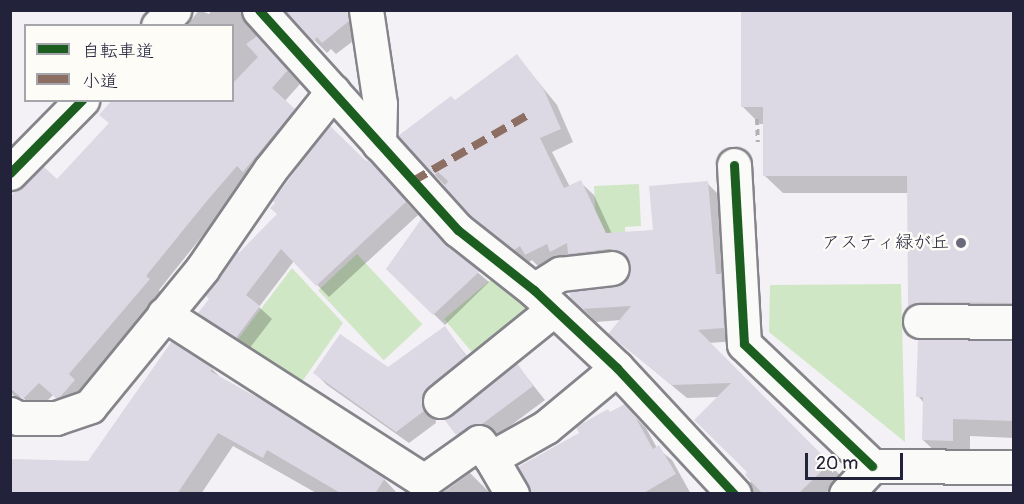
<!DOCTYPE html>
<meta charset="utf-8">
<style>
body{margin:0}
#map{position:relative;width:1024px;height:504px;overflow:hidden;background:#f3f1f5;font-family:Pangolin,"Klee One",sans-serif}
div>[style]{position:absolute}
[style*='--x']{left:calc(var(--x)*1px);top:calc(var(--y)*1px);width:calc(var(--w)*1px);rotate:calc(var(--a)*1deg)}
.green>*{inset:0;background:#cfe7c5;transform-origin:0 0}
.shadow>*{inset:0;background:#0003}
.building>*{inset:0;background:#dcd8e4}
.path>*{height:4px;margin-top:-2px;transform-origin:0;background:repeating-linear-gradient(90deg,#b2b2b5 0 6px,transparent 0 10.5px)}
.roads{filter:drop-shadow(2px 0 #84848a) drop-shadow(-2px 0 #84848a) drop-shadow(0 2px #84848a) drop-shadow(0 -2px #84848a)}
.minor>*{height:33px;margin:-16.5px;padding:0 16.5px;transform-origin:16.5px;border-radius:16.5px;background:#fafaf8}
.quiet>*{height:8px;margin-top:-4px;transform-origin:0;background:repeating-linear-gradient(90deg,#8d6e63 0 15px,transparent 0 23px)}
.cycleway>*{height:9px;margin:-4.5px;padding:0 4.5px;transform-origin:4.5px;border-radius:4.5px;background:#1b5e20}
.dots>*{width:16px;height:16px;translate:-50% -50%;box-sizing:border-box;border:3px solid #fdfcf7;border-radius:50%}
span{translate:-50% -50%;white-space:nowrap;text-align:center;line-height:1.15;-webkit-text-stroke:5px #fdfcf7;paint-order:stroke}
.poi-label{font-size:18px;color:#22223b}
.right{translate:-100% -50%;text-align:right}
.frame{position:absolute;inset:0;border:12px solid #22223b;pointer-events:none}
.legend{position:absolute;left:24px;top:24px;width:210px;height:78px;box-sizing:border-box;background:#fdfcf7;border:2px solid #a5a5ac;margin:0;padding:8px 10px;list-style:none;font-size:18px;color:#22223b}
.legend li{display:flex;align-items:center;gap:12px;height:30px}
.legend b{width:30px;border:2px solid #a5a5ac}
.scale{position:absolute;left:805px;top:453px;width:98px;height:27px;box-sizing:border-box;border:3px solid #22223b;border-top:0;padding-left:8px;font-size:18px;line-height:21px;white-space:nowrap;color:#22223b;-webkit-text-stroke:4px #fdfcf7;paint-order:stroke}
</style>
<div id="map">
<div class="green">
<div style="clip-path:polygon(639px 184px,641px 226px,625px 227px,626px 250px,597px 251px,594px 186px)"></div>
<div style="left:357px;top:254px;width:96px;height:53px;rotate:47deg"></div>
<div style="clip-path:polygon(292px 268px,343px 323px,299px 386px,235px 343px)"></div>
<div style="left:500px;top:272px;width:51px;height:73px;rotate:50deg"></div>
<div style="clip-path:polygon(901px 284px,905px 442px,769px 332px,770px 285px)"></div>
</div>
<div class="shadow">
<div style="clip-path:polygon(199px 10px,209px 14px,212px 10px,259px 10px,254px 18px,253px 29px,258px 37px,300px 84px,284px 102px,306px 123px,219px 215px,159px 290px,162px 294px,81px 388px,87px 394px,70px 410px,53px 395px,37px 411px,21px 396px,18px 400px,10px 392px,10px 215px,57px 181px,232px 100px,232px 26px,187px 26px)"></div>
<div style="clip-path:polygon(285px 10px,362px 10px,361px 35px,336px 54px,331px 49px,327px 53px)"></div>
<div style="clip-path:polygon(1014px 10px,1014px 320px,927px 324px,910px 306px,908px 193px,783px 193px,765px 176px,765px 124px,760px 124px,742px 106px)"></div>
<div style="clip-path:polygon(517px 56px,557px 105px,573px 142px,552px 152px,570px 187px,580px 182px,594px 195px,612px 234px,655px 232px,707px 183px,720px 196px,737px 341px,709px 343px,842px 477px,825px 494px,754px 494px,750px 482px,756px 479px,719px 397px,687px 398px,610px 334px,621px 320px,596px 322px,572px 298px,625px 284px,631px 275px,631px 263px,539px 267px,532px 260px,528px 263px,486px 229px,435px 175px,455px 102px)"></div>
<div style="clip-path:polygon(366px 162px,382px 175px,418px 215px,329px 297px,294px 261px,259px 307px,272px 319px,249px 349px,212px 326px,200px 313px,239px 255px)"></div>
<div style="clip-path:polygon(449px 248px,489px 282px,445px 325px,388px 269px)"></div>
<div style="clip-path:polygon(445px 328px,477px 369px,434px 408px,436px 423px,409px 443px,327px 385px,315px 373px,388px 369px)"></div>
<div style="clip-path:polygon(1014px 342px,1014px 438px,970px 436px,970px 458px,941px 457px,923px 440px,924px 403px,918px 396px)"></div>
<div style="clip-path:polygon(517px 365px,545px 400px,495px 437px,470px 448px,446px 420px)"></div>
<div style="clip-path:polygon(212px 369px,223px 380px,384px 479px,398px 494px,318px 494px,233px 446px,201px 494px,10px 494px,89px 463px)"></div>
<div style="clip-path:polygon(624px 406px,646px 428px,657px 448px,672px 460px,691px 494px,532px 494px,581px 433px)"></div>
<div style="clip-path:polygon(470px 473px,491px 494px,441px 494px)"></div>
</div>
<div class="building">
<div style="clip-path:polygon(288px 10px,348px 10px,349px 21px,322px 43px,317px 37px,313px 42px,286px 12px)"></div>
<div style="clip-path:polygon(741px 10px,1014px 10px,1014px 303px,920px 302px,908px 307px,907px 176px,763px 176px,763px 107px,741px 107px)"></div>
<div style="clip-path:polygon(257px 36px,288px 70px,272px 88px,295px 109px,243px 172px,237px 166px,206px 202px,146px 276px,150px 279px,69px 374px,75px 380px,60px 397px,56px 398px,39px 383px,23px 399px,10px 388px,10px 197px,43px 166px,57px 179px,109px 123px,99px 115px,112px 100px,232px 100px,232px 84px,258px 57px,246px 44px)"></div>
<div style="clip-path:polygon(517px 54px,544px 90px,561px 129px,540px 138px,564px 188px,581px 180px,606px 233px,653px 230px,649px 186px,708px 181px,716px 274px,721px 274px,724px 328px,698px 330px,830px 463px,798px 494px,763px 494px,745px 475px,747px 472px,694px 420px,731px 383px,672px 385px,608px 334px,631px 306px,581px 309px,570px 299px,570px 292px,614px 287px,624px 283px,629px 275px,631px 266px,627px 256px,619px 251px,610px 249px,568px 254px,567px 243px,550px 252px,547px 244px,525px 255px,520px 246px,514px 250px,471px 216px,444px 187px,448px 181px,438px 172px,434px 176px,398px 136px,451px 96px,455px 100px)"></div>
<div style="clip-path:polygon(329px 125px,366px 161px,369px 160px,407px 201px,316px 286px,281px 249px,246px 295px,260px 306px,236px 338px,198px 313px,209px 299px,205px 295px,237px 251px,239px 253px,277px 214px,270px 208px,275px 203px,273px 201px)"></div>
<div style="clip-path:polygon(422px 218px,446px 245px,480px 271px,433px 315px,386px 269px)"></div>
<div style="clip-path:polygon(445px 326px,466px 356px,428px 387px,422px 395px,424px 411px,396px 432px,313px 373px,340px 334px,388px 367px)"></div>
<div style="clip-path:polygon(918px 339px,1014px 341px,1014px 421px,953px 419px,953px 441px,922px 440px,923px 397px,916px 397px)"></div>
<div style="clip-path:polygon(172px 341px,213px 368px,210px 371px,271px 405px,385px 478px,375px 494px,342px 494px,267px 450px,263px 458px,218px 433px,177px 494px,10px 494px,10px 459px,88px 461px)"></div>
<div style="clip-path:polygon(517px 363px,533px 386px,482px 424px,469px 426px,456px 435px,444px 419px)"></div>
<div style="clip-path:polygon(625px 404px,633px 413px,653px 449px,659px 445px,676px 474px,642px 494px,531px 494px,518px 467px,579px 433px,576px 427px,608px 409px,610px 412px)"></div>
</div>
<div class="path">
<div style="--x:757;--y:119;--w:23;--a:88"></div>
</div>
<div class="roads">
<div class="minor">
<div style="--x:259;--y:10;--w:297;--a:47.9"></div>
<div style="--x:458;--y:230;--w:97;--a:38.3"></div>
<div style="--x:534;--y:290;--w:114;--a:43.2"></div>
<div style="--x:617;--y:368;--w:172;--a:47.1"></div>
<div style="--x:366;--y:10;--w:95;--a:81.5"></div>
<div style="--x:380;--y:104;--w:40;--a:91.4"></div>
<div style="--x:158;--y:26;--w:23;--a:-45"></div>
<div style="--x:734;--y:165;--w:179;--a:86.8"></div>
<div style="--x:744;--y:344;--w:177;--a:43.6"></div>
<div style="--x:10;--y:173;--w:103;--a:-45.4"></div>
<div style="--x:534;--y:290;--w:31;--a:-32"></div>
<div style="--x:560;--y:274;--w:52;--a:-6.6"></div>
<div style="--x:164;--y:314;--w:309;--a:32.7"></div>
<div style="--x:424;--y:481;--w:67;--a:-35.3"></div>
<div style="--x:479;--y:442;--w:20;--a:53"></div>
<div style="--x:491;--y:458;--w:63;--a:-29.4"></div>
<div style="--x:546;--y:427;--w:92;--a:-39.7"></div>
<div style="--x:920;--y:321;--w:94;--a:0.6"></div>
<div style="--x:440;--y:401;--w:146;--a:-38.9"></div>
<div style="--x:10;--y:414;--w:9;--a:27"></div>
<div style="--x:18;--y:418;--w:38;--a:0"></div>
<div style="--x:56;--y:418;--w:36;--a:-19"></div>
<div style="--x:90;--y:406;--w:177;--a:-50.7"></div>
<div style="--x:202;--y:269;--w:120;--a:-55.5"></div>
<div style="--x:270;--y:170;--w:101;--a:-51.4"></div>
<div style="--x:491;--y:458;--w:42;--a:59.7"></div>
<div style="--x:846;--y:494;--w:38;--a:-47"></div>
<div style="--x:872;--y:466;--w:142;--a:0.4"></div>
</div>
</div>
<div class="quiet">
<div style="--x:413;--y:181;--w:133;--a:-29.9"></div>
</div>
<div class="cycleway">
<div style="--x:259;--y:10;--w:297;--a:47.9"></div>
<div style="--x:458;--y:230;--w:97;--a:38.3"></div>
<div style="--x:534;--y:290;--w:114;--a:43.2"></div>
<div style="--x:617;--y:368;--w:172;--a:47.1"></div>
<div style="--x:734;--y:165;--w:179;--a:86.8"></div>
<div style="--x:744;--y:344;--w:177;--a:43.6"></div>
<div style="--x:10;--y:173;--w:103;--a:-45.4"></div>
</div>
<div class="dots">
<div style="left:961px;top:243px;background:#6b6a7c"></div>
</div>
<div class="poi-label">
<span class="right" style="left:949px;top:243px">アスティ緑が丘</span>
</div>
<div class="frame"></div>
<ul class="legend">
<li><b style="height:8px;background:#1b5e20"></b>自転車道</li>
<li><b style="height:8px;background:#8d6e63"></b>小道</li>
</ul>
<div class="scale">20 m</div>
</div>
